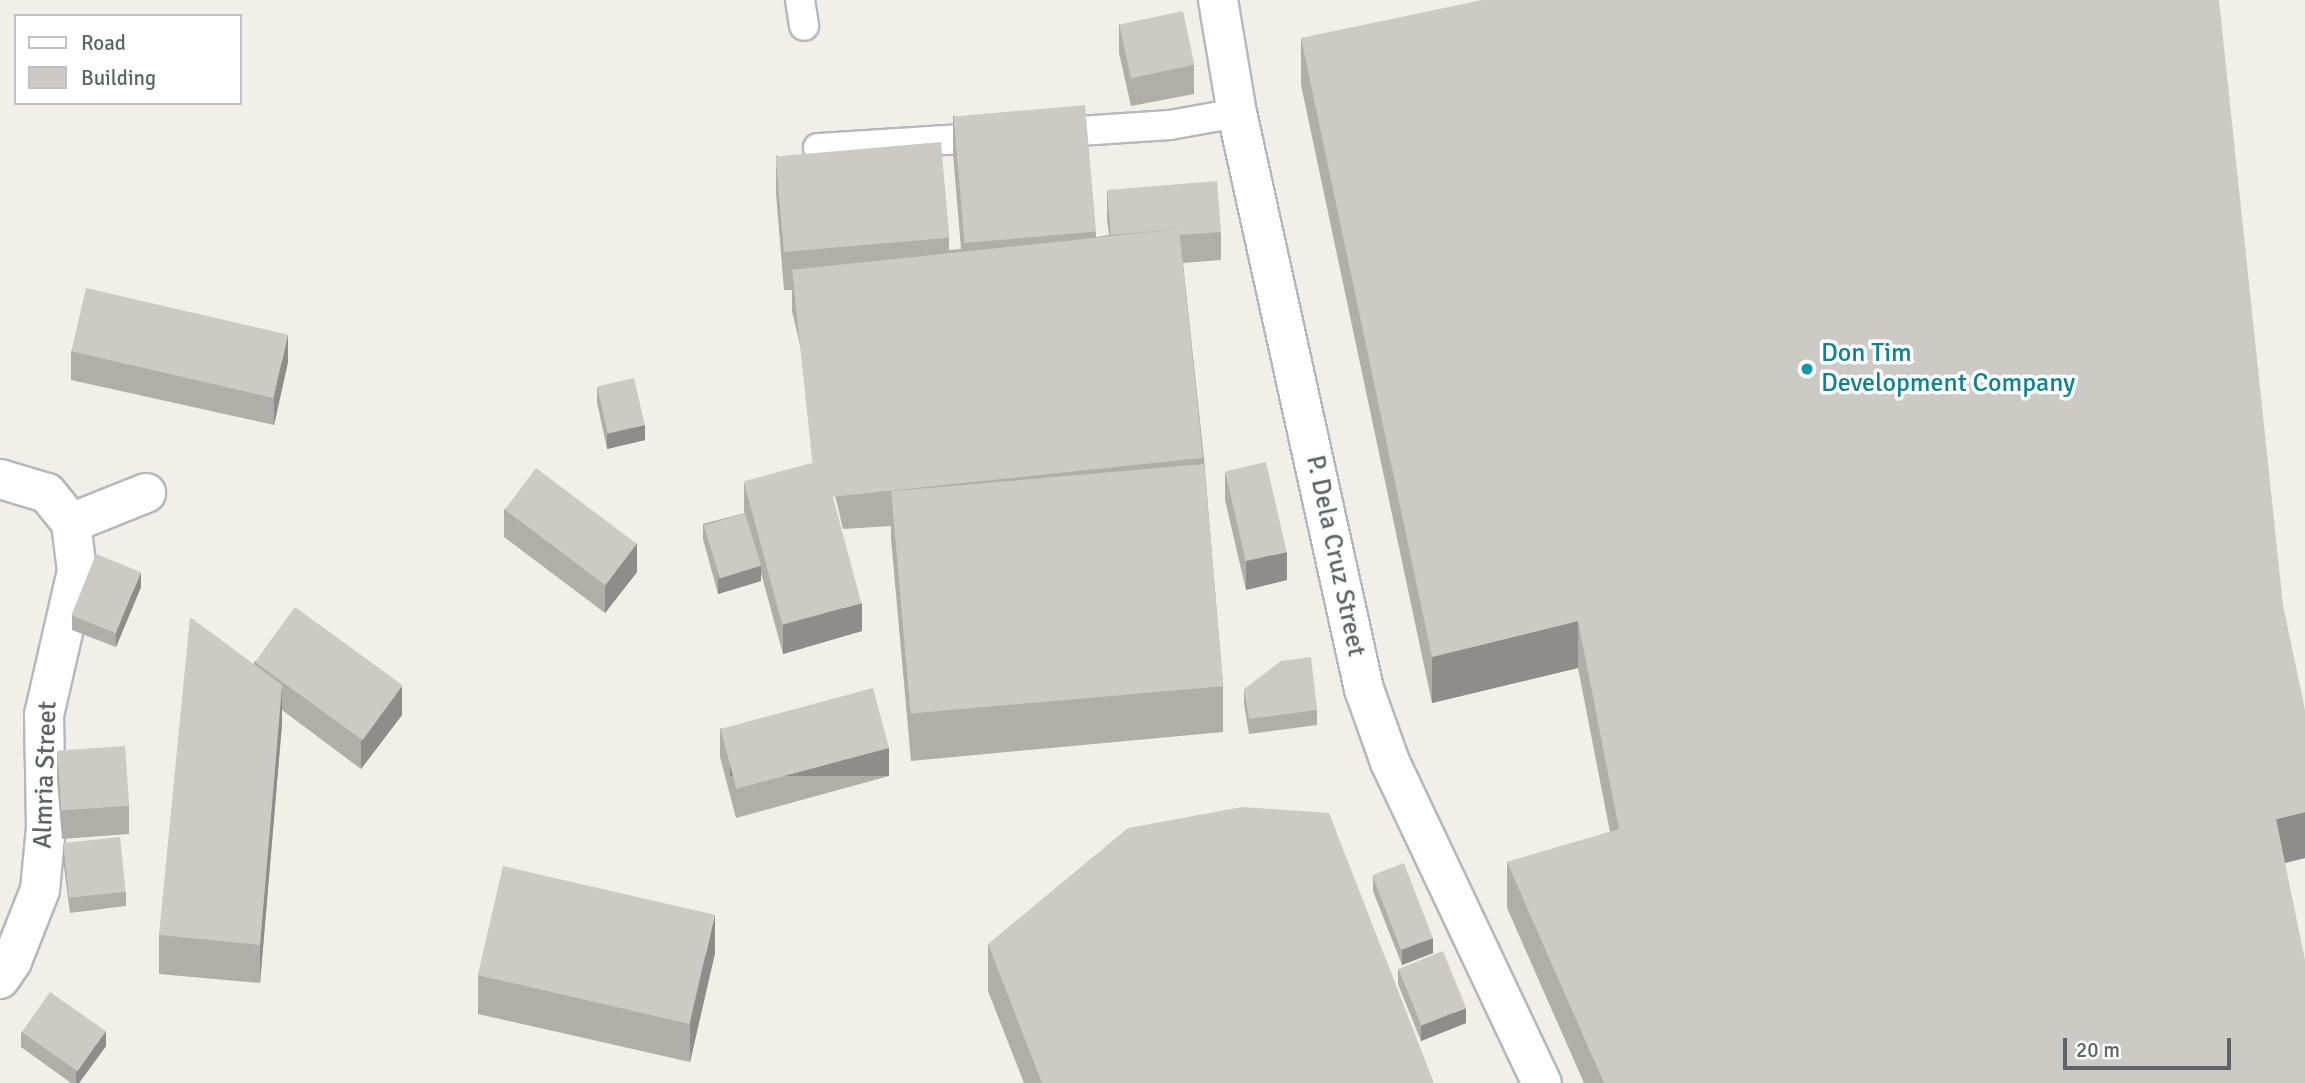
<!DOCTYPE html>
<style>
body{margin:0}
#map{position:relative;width:2305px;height:1083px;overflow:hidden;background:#f1efe8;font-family:Signika,sans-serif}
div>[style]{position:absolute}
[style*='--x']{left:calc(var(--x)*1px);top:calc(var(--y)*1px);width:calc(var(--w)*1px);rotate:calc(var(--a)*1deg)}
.roads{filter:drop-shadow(2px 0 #b5b8bc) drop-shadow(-2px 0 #b5b8bc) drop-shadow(0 2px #b5b8bc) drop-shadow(0 -2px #b5b8bc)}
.lane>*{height:28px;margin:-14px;padding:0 14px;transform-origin:14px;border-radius:14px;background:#fff}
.street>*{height:38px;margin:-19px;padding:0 19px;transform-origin:19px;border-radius:19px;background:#fff}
.wall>*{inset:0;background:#afaea9}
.shaded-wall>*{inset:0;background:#8f8d8a;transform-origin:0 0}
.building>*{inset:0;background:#cccac5;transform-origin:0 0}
.dots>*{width:19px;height:19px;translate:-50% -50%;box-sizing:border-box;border:4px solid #fff;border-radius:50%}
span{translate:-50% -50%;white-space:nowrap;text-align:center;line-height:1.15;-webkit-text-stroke:7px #fff;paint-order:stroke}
.culture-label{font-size:26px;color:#0d838f}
.left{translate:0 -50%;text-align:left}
.street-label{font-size:26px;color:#5f6368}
.legend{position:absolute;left:14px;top:14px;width:228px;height:91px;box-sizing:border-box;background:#fff;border:2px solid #bfc1c3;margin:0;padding:9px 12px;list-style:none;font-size:21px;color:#5f6368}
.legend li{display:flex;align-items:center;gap:14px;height:35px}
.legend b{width:35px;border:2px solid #bfc1c3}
.scale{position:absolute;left:2063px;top:1038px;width:168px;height:32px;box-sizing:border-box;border:4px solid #5f6368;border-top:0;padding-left:9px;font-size:21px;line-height:24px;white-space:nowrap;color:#5f6368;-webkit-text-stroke:5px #fff;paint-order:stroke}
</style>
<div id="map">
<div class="roads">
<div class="lane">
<div style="--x:800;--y:0;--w:26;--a:81"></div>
<div style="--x:1049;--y:133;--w:121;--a:-3.8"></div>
<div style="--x:1170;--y:125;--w:68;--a:-10.2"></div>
<div style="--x:818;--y:148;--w:173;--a:-3.6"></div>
</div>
<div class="street">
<div style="--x:1218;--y:0;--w:115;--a:80.5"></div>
<div style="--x:1237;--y:113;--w:590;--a:77.57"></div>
<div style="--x:1364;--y:689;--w:77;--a:70.4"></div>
<div style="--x:1390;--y:762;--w:355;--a:64.7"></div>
<div style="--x:0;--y:479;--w:49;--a:16.6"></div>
<div style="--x:47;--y:493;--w:38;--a:51"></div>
<div style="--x:71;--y:523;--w:81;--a:-21.8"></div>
<div style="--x:0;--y:979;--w:22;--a:-56"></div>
<div style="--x:12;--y:961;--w:76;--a:-68.5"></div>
<div style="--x:40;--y:890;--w:62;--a:-84.5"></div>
<div style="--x:46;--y:828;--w:113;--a:-91"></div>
<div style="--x:44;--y:715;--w:148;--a:-77.1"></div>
<div style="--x:77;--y:571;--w:48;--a:-97.1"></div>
</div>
</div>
<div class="wall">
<div style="clip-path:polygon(1119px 24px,1194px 65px,1194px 94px,1131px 106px,1119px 53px)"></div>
<div style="clip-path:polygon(1301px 38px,2305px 858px,2285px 863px,2305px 1083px,1584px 1083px,1507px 908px,1507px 862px,1610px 832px,1578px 668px,1432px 703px,1301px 85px)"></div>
<div style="clip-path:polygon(953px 115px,1096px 232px,1096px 237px,1109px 235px,1107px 219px,1107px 190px,1221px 232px,1221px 260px,1183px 263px,1204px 458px,1223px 686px,1223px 732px,911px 761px,891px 539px,891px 526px,843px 529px,792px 311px,792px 290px,784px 290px,776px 194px,776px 155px,949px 238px,949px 250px,961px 249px,953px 154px)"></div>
<div style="clip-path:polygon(71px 351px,288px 362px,274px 425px,71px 380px)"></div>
<div style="clip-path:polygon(597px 387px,645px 440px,607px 449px,597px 402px)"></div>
<div style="clip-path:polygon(1225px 472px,1287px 580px,1246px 590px,1225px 500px)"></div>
<div style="clip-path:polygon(744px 483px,862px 631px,783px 654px,761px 573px,761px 581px,718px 594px,703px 539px,703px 524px,744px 513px)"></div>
<div style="clip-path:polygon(504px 509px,637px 572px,605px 613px,504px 537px)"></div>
<div style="clip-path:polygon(141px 587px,116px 647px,72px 630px,72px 615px)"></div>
<div style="clip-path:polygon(254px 661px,402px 715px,361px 769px,282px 710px,282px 724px,260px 983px,159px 974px,159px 935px,254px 665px)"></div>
<div style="clip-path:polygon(1244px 689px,1317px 710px,1317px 725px,1249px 734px,1244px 704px)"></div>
<div style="clip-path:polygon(720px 728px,889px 776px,736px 818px,720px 757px)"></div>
<div style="clip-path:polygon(57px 752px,129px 806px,129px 834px,62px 839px,57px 780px)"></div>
<div style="clip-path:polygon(63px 844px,126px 892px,126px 906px,70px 913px,63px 859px)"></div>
<div style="clip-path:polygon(1373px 876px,1433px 953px,1402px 965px,1373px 891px)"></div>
<div style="clip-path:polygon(988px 944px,1434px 1083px,1024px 1083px,988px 991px)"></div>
<div style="clip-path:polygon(715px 953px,690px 1062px,478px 1014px,478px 975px)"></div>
<div style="clip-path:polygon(1398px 969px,1466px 1023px,1421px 1041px,1398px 984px)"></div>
<div style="clip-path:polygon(21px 1032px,106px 1046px,79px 1083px,71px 1083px,21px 1047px)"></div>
</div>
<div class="shaded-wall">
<div style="clip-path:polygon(288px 334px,288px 362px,274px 425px,274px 397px)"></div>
<div style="clip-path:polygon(645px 425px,645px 440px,607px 449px,607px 434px)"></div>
<div style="clip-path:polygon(637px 543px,637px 572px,605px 613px,605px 585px)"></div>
<div style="clip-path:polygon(1287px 552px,1287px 580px,1246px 590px,1246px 561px)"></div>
<div style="clip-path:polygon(761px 566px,761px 581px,718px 594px,718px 579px)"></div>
<div style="clip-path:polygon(141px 572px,141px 587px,116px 647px,116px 632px)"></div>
<div style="clip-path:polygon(862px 603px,862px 631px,783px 654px,783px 625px)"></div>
<div style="clip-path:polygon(1578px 621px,1578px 668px,1432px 703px,1432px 657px)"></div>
<div style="clip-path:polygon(282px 685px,282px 724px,260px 983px,260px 945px)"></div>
<div style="clip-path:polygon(402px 686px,402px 715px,361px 769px,361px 741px)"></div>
<div style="left:889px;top:748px;width:28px;height:159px;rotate:90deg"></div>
<div style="clip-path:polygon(2305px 812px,2305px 858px,2276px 865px,2276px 819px)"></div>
<div style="clip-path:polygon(715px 914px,715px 953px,690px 1062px,690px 1023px)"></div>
<div style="clip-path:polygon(1433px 938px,1433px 953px,1402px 965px,1402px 950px)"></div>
<div style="clip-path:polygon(1466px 1008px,1466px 1023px,1421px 1041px,1421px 1026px)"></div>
<div style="clip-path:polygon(106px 1031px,106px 1046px,79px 1083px,76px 1083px,76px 1072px)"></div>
</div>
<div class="building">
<div style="clip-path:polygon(1482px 0,2219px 0,2283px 605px,2305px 710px,2305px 812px,2276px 819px,2305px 960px,2305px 1083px,1604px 1083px,1507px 862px,1619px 829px,1578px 621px,1432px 657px,1301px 38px)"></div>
<div style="left:1183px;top:11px;width:55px;height:65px;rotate:78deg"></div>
<div style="left:1085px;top:105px;width:127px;height:132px;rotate:85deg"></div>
<div style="left:941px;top:142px;width:96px;height:166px;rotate:85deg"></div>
<div style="clip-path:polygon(1217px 181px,1221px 232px,1180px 235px,1179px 229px,1111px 235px,1107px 190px)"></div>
<div style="left:1179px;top:229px;width:230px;height:389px;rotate:84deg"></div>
<div style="left:86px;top:288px;width:207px;height:65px;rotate:13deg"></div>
<div style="left:634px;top:378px;width:48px;height:38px;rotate:77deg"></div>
<div style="left:823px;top:460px;width:148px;height:82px;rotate:75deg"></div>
<div style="left:1266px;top:462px;width:92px;height:42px;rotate:77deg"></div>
<div style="left:1204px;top:464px;width:223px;height:314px;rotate:85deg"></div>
<div style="left:536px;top:468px;width:126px;height:52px;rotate:37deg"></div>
<div style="left:745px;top:513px;width:55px;height:43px;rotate:73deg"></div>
<div style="left:96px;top:554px;width:48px;height:66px;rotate:22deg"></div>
<div style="left:295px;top:607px;width:133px;height:68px;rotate:36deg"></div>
<div style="clip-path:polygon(190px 617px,282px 685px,260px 945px,159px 935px)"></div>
<div style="clip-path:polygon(1311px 657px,1317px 710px,1249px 719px,1244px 689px,1281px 661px)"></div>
<div style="left:873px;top:688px;width:62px;height:158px;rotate:75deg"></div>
<div style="left:125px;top:746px;width:60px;height:68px;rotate:86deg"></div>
<div style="clip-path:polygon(1242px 807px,1329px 813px,1434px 1083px,1042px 1083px,988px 944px,1128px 828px)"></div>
<div style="left:120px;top:837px;width:55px;height:57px;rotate:84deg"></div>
<div style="left:1404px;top:863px;width:80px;height:34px;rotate:69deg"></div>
<div style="left:503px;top:866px;width:217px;height:112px;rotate:13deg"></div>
<div style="left:1443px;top:951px;width:61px;height:48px;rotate:68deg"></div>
<div style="left:50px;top:992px;width:68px;height:49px;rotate:35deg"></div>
</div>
<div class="dots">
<div style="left:1807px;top:369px;background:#0f9aa8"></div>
</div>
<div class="culture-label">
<span class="left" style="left:1821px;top:369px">Don Tim<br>Development Company</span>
</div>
<div class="street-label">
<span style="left:1335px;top:556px;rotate:78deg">P. Dela Cruz Street</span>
<span style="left:46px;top:775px;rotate:-88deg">Almria Street</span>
</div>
<ul class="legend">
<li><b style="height:9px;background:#fff"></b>Road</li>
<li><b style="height:19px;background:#cccac5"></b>Building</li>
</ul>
<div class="scale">20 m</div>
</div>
